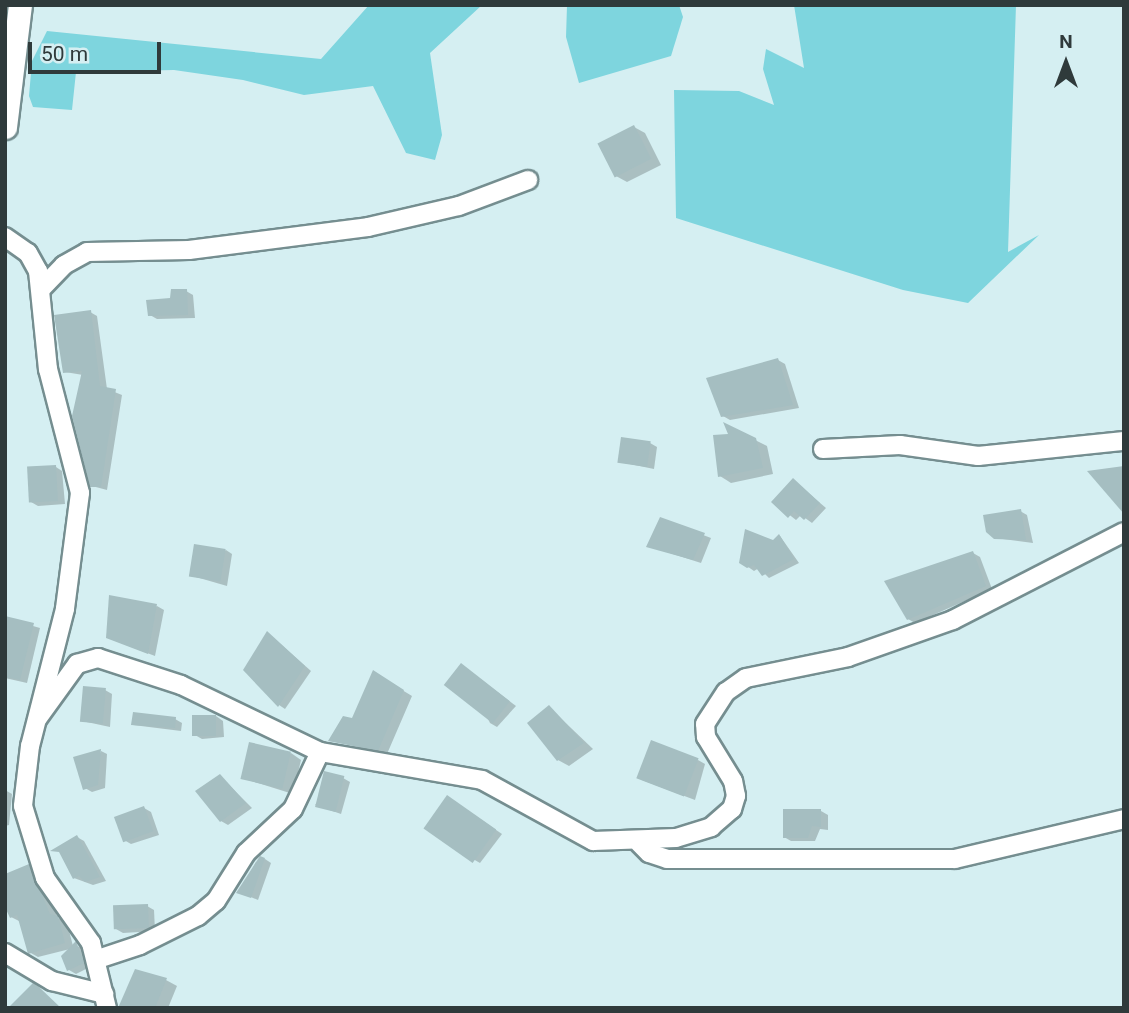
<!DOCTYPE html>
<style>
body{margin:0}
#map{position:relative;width:1129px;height:1013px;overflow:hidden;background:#d5eff2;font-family:Roboto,sans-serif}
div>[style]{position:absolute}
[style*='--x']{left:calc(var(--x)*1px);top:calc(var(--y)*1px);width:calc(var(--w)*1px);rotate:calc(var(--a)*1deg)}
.green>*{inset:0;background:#7ed5de}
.shadow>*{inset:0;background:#0003}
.building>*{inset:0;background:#a5bec1;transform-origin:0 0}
.roads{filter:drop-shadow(2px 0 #758e90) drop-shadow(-2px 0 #758e90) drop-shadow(0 2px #758e90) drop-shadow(0 -2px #758e90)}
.minor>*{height:18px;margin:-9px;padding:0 9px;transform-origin:9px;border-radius:9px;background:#fff}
.tertiary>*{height:23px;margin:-11.5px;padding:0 11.5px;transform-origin:11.5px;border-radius:11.5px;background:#fff}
span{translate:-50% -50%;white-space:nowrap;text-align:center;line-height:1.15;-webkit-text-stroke:5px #d5eff2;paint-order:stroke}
.frame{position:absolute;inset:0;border:7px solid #2f3a3b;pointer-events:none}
.north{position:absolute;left:1031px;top:28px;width:70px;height:70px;-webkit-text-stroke:5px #d5eff2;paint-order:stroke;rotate:0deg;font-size:19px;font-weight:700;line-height:28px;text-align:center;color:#2f3a3b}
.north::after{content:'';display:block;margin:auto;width:24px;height:32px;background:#2f3a3b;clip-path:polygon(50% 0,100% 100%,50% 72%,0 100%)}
.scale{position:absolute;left:28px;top:42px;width:133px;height:32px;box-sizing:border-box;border:4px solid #2f3a3b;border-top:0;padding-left:9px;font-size:21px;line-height:24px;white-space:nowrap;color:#2f3a3b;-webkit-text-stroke:5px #d5eff2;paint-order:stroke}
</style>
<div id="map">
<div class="green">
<div style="clip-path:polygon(369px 5px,482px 5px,430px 53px,442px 135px,435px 160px,406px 153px,373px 86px,304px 95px,243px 80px,174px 70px,76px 72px,72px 110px,33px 107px,29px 96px,32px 61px,47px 31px,321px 59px)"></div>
<div style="clip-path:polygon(567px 5px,679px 5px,683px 17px,671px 56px,579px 83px,566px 37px)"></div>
<div style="clip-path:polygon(794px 5px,1016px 5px,1008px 252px,1039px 235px,968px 303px,903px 290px,676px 218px,674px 90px,739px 91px,774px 105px,763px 69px,766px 49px,804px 68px)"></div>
</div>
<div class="shadow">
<div style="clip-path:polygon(634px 127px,645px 133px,661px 165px,627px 182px,616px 176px)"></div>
<div style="clip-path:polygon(186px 291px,193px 295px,195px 318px,157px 319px,150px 315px)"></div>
<div style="clip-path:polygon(90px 312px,97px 316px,107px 389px,122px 395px,107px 490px,92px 486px,83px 375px,65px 372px)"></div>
<div style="clip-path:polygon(778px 360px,785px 364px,799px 408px,730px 420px,723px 416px)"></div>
<div style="clip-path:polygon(755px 440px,767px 446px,773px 474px,731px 483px,720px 476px)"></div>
<div style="clip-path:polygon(650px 443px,657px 447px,654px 469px,620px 462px)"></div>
<div style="clip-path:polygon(56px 467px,62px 471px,65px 504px,38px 506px,31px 502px)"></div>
<div style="clip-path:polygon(793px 480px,826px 508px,812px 523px,801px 515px,796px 520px,773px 502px)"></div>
<div style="clip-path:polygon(1020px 511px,1027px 515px,1033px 543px,995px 538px)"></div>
<div style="clip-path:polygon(661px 519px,711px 538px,701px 563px,648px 546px)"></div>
<div style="clip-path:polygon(780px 536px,799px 563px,769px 578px,759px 568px,754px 571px,741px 562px)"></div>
<div style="clip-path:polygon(226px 550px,232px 554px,227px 586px,189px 575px)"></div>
<div style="clip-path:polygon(973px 553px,980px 557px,992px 589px,915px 623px,908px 619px)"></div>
<div style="clip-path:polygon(157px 606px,164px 610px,155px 656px,108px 638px)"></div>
<div style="clip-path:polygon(5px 618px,40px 628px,27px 683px,5px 678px)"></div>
<div style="clip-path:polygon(268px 633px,311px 671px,285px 709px,279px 705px)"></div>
<div style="clip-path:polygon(462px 665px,516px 706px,497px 727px,490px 723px)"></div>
<div style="clip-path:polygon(374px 673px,412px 696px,387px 754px,331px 740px,353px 720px)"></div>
<div style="clip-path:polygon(105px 690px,112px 694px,110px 727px,82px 721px)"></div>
<div style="clip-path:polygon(549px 707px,593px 749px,569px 766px,558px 760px)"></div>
<div style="clip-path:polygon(216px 716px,223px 721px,224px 737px,202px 739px,195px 735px)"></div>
<div style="clip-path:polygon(175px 719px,182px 723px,181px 731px,133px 725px)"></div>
<div style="clip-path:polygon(101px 751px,107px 754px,105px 788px,92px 792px,85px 788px)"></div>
<div style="clip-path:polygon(291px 753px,301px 760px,293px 794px,242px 778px)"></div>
<div style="clip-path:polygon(698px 760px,705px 764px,695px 800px,642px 780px)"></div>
<div style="clip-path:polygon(220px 776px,252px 808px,228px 825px,221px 821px)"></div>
<div style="clip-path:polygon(343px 778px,350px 782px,341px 814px,315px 805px)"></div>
<div style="clip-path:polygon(5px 790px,12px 794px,9px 825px,5px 826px)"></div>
<div style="clip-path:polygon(454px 801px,502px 834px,480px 863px,473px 859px)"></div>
<div style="clip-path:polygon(144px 808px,151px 812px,159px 835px,131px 844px,124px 840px)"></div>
<div style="clip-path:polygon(785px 810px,821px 811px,828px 815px,828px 830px,820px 829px,815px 841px,791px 841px,784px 837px)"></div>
<div style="clip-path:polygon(77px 837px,84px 841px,106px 881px,93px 885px,74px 878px)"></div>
<div style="clip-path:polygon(265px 859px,271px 863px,258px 900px,239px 892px,256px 862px)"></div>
<div style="clip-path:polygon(29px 866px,38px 871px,58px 918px,67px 923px,73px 946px,82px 947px,90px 967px,76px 974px,69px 970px,70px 949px,38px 957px,29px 952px,21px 922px,11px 917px)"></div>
<div style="clip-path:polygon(147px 906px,154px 910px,155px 931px,123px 933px,116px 929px)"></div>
<div style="clip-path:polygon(166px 980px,177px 986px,168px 1008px,121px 1008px)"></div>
</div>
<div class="building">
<div style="left:634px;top:125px;width:38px;height:41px;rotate:63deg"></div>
<div style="clip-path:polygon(171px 289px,187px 289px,188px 315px,148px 316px,146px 300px,170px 298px)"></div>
<div style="clip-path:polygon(91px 310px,100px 386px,116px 389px,101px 487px,90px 487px,72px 416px,82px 371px,63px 373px,54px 315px)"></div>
<div style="clip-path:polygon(778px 358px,793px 405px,721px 417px,706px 378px)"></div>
<div style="clip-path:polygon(723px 422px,756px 438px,763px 468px,718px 477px,713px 435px,728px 434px)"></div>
<div style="left:621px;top:437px;width:30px;height:26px;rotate:8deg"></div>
<div style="left:56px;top:465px;width:36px;height:29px;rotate:87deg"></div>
<div style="clip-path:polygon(1124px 466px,1124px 514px,1087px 471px)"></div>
<div style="clip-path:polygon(793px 478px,820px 503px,804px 520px,794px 511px,788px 518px,771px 502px)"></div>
<div style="clip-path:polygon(1021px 509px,1026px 540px,994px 539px,986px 532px,983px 515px)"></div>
<div style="clip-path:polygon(660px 517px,705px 533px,693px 560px,646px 547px)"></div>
<div style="clip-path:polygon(745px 529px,773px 540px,779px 534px,794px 559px,762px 576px,754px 565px,747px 568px,739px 563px)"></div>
<div style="left:194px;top:544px;width:32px;height:33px;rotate:9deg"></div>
<div style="clip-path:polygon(973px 551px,986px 586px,907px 620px,884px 581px)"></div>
<div style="clip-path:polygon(109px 595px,157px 604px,148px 654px,106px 638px)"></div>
<div style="clip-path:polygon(5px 616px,34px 623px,20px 680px,5px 677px)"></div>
<div style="clip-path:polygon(267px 631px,305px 666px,278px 707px,243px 670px)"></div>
<div style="left:461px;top:663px;width:62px;height:28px;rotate:38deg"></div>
<div style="clip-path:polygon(373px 670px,404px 690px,378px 751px,328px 741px,343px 716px,352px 718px)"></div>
<div style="left:83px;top:686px;width:23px;height:36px;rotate:5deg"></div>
<div style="clip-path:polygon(549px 705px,584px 743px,557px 761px,527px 723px)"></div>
<div style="clip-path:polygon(133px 712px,176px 717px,175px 728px,131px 725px)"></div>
<div style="left:192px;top:715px;width:24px;height:21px"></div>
<div style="left:651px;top:740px;width:51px;height:41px;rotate:21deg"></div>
<div style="left:249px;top:742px;width:43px;height:38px;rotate:13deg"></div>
<div style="clip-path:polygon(101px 749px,98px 785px,83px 790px,73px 757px)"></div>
<div style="left:324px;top:771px;width:21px;height:37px;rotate:14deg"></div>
<div style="clip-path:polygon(220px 774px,246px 803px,220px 822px,195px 791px)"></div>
<div style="left:447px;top:795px;width:60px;height:41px;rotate:35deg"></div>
<div style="left:144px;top:806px;width:27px;height:32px;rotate:70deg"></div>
<div style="clip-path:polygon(783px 809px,821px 809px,821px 827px,812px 826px,808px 838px,783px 838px)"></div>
<div style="clip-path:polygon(77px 835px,87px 853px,100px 877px,85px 882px,79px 876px,73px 879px,59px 852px,50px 851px)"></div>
<div style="clip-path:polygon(260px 856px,265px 858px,251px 898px,236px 893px)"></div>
<div style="clip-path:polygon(29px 864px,50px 914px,58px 916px,65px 943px,28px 954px,17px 915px,10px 918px,5px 907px,5px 874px)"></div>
<div style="left:148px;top:904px;width:24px;height:35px;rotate:88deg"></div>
<div style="clip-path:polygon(76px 941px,84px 963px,67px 971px,61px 956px)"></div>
<div style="clip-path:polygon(135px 969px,167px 978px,155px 1008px,118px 1008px)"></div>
<div style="clip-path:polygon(33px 983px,39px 987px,61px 1008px,8px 1008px)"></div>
</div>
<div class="roads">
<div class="minor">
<div style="--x:5;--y:237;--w:28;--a:35"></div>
<div style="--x:28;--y:253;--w:21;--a:61"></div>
<div style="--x:38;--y:271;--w:99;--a:84.2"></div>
<div style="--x:48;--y:369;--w:128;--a:75.5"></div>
<div style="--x:80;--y:493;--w:117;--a:97.4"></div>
<div style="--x:65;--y:609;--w:141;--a:104.3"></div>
<div style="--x:30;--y:746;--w:60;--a:96.7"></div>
<div style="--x:23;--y:806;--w:75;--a:73"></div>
<div style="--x:45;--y:878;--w:80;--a:54.7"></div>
<div style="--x:91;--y:943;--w:67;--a:76.2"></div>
<div style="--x:41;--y:289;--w:33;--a:-46"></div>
<div style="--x:64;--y:265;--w:26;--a:-29"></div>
<div style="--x:87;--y:252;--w:102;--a:-1.1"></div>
<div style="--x:189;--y:250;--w:180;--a:-7.3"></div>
<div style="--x:368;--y:227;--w:93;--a:-13"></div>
<div style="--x:459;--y:206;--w:74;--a:-20.6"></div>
<div style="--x:823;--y:449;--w:77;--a:-3"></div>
<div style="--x:900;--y:445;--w:79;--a:8"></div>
<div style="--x:978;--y:456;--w:147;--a:-5.9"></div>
<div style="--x:38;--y:718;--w:67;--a:-54.2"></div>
<div style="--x:77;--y:664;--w:22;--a:-16"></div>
<div style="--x:98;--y:658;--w:87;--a:18"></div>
<div style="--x:181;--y:685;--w:154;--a:25.7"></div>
<div style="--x:320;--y:752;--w:164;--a:9.8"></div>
<div style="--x:482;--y:780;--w:127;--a:28.8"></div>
<div style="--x:593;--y:841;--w:83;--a:-2.1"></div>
<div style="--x:676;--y:838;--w:37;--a:-17"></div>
<div style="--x:711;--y:827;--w:28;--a:-41"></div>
<div style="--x:732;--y:809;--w:14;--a:-73"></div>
<div style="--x:736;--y:796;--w:15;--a:-101"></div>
<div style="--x:733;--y:781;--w:52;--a:-121.5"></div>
<div style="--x:706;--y:737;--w:13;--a:-94"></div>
<div style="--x:705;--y:724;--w:38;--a:-57"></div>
<div style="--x:726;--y:692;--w:24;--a:-35"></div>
<div style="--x:746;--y:678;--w:104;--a:-11.6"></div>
<div style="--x:848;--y:657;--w:111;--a:-19.4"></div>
<div style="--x:953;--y:620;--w:192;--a:-27.2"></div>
<div style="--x:639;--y:843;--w:14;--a:45"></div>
<div style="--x:649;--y:853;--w:19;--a:18"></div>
<div style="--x:667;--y:859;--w:288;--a:0"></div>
<div style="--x:955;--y:859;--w:174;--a:-13.3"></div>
<div style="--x:5;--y:953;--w:55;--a:30.8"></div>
<div style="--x:52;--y:981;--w:54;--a:14"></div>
<div style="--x:98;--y:959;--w:44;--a:-18.4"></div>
<div style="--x:140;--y:945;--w:65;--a:-26.6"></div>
<div style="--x:198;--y:916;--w:23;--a:-40"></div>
<div style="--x:216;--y:901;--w:57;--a:-58"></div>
<div style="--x:246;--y:853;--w:64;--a:-43.1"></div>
<div style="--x:293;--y:809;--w:63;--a:-64.7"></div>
</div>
<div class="tertiary">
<div style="--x:5;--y:127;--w:123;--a:-83"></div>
</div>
</div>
<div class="frame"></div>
<div class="north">N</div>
<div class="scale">50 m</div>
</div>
